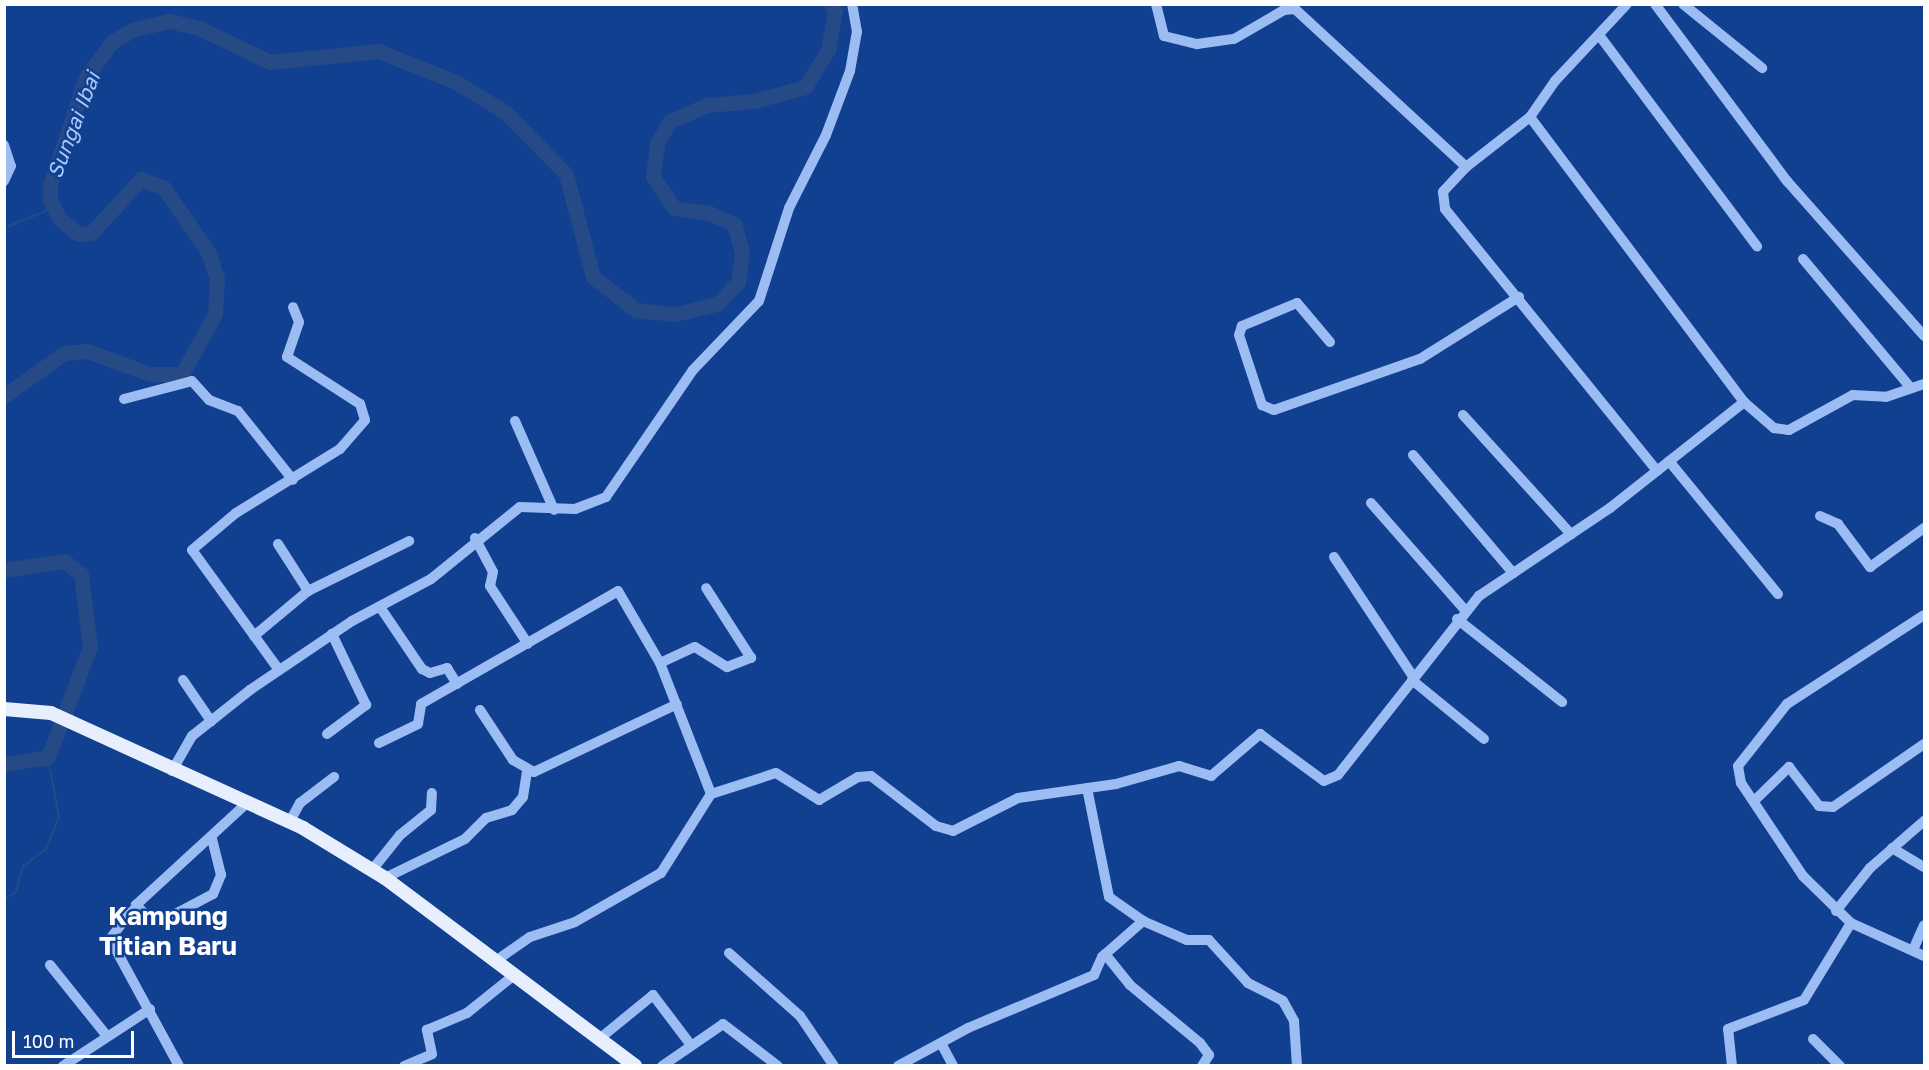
<!DOCTYPE html>
<style>
body{margin:0}
#map{position:relative;width:1929px;height:1070px;overflow:hidden;background:#114090;font-family:"Golos Text",sans-serif}
div>[style]{position:absolute}
[style*='--x']{left:calc(var(--x)*1px);top:calc(var(--y)*1px);width:calc(var(--w)*1px);rotate:calc(var(--a)*1deg)}
.stream>*{height:2px;margin:-1px;padding:0 1px;transform-origin:1px;border-radius:1px;background:#264a86}
.river>*{height:15px;margin:-7.5px;padding:0 7.5px;transform-origin:7.5px;border-radius:7.5px;background:#264a86}
.minor>*{height:10px;margin:-5px;padding:0 5px;transform-origin:5px;border-radius:5px;background:#9cbdf3}
.major>*{height:14px;margin:-7px;padding:0 7px;transform-origin:7px;border-radius:7px;background:#e7efff}
span{translate:-50% -50%;white-space:nowrap;text-align:center;line-height:1.15;-webkit-text-stroke:5px #114090;paint-order:stroke}
.water-label{font-size:21px;color:#a8c8fa;font-style:italic}
.district-label{font-size:26px;color:#fff;font-weight:700}
.frame{position:absolute;inset:0;border:6px solid #fff;pointer-events:none}
.scale{position:absolute;left:12px;top:1031px;width:122px;height:27px;box-sizing:border-box;border:3px solid #fff;border-top:0;padding-left:8px;font-size:18px;line-height:21px;white-space:nowrap;color:#fff;-webkit-text-stroke:4px #114090;paint-order:stroke}
</style>
<div id="map">
<div class="stream">
<div style="--x:4;--y:228;--w:45;--a:-22"></div>
<div style="--x:46;--y:211;--w:12;--a:-70"></div>
<div style="--x:4;--y:899;--w:14;--a:-30"></div>
<div style="--x:16;--y:892;--w:27;--a:-75"></div>
<div style="--x:23;--y:866;--w:29;--a:-36"></div>
<div style="--x:46;--y:849;--w:35;--a:-68"></div>
<div style="--x:59;--y:817;--w:61;--a:-100.4"></div>
</div>
<div class="river">
<div style="--x:4;--y:396;--w:74;--a:-35.6"></div>
<div style="--x:64;--y:353;--w:23;--a:-5"></div>
<div style="--x:87;--y:351;--w:67;--a:20.1"></div>
<div style="--x:150;--y:374;--w:32;--a:0"></div>
<div style="--x:182;--y:374;--w:68;--a:-61.2"></div>
<div style="--x:215;--y:314;--w:35;--a:-87"></div>
<div style="--x:217;--y:279;--w:28;--a:-108"></div>
<div style="--x:208;--y:252;--w:78;--a:-124.5"></div>
<div style="--x:164;--y:188;--w:25;--a:-159"></div>
<div style="--x:141;--y:179;--w:74;--a:132.8"></div>
<div style="--x:91;--y:233;--w:13;--a:176"></div>
<div style="--x:78;--y:234;--w:25;--a:-140"></div>
<div style="--x:59;--y:218;--w:20;--a:-117"></div>
<div style="--x:50;--y:200;--w:15;--a:-90"></div>
<div style="--x:50;--y:185;--w:114;--a:-71.6"></div>
<div style="--x:86;--y:77;--w:44;--a:-53.4"></div>
<div style="--x:112;--y:42;--w:23;--a:-31"></div>
<div style="--x:132;--y:30;--w:38;--a:-14"></div>
<div style="--x:169;--y:21;--w:31;--a:13"></div>
<div style="--x:199;--y:28;--w:79;--a:25.6"></div>
<div style="--x:270;--y:62;--w:109;--a:-5.8"></div>
<div style="--x:378;--y:51;--w:84;--a:21.7"></div>
<div style="--x:456;--y:82;--w:57;--a:31.5"></div>
<div style="--x:505;--y:112;--w:87;--a:45.5"></div>
<div style="--x:566;--y:174;--w:106;--a:75.3"></div>
<div style="--x:593;--y:277;--w:54;--a:37.5"></div>
<div style="--x:636;--y:310;--w:39;--a:6"></div>
<div style="--x:675;--y:314;--w:43;--a:-13.4"></div>
<div style="--x:717;--y:304;--w:30;--a:-46"></div>
<div style="--x:738;--y:282;--w:29;--a:-82"></div>
<div style="--x:742;--y:253;--w:30;--a:-105"></div>
<div style="--x:734;--y:224;--w:27;--a:-156"></div>
<div style="--x:709;--y:213;--w:35;--a:-172"></div>
<div style="--x:674;--y:208;--w:37;--a:-124"></div>
<div style="--x:653;--y:177;--w:34;--a:-83"></div>
<div style="--x:657;--y:143;--w:26;--a:-59"></div>
<div style="--x:670;--y:121;--w:40;--a:-23.4"></div>
<div style="--x:707;--y:105;--w:47;--a:-4.9"></div>
<div style="--x:754;--y:101;--w:53;--a:-15.4"></div>
<div style="--x:805;--y:87;--w:44;--a:-58.1"></div>
<div style="--x:828;--y:50;--w:40;--a:-80"></div>
<div style="--x:835;--y:11;--w:8;--a:-120"></div>
<div style="--x:4;--y:570;--w:61;--a:-8.5"></div>
<div style="--x:64;--y:561;--w:21;--a:37"></div>
<div style="--x:81;--y:574;--w:74;--a:83"></div>
<div style="--x:90;--y:647;--w:118;--a:110.9"></div>
<div style="--x:48;--y:757;--w:45;--a:171"></div>
</div>
<div class="minor">
<div style="--x:1156;--y:4;--w:33;--a:76"></div>
<div style="--x:1164;--y:36;--w:34;--a:14"></div>
<div style="--x:1197;--y:44;--w:37;--a:-8"></div>
<div style="--x:1234;--y:39;--w:58;--a:-30.1"></div>
<div style="--x:1284;--y:10;--w:11;--a:-5"></div>
<div style="--x:1295;--y:9;--w:233;--a:42.7"></div>
<div style="--x:1466;--y:167;--w:81;--a:-38"></div>
<div style="--x:1530;--y:117;--w:356;--a:53.1"></div>
<div style="--x:1655;--y:4;--w:221;--a:53.3"></div>
<div style="--x:1787;--y:181;--w:207;--a:48.5"></div>
<div style="--x:1683;--y:4;--w:102;--a:39"></div>
<div style="--x:1599;--y:35;--w:264;--a:53.2"></div>
<div style="--x:1530;--y:117;--w:44;--a:-55.2"></div>
<div style="--x:1555;--y:81;--w:105;--a:-46.9"></div>
<div style="--x:4;--y:145;--w:22;--a:72"></div>
<div style="--x:11;--y:166;--w:17;--a:115"></div>
<div style="--x:1466;--y:167;--w:34;--a:133"></div>
<div style="--x:1443;--y:192;--w:17;--a:83"></div>
<div style="--x:1445;--y:209;--w:337;--a:51"></div>
<div style="--x:1803;--y:259;--w:168;--a:50.1"></div>
<div style="--x:1330;--y:342;--w:51;--a:-130.2"></div>
<div style="--x:1297;--y:303;--w:60;--a:157.3"></div>
<div style="--x:1242;--y:326;--w:9;--a:108"></div>
<div style="--x:1239;--y:335;--w:74;--a:71.8"></div>
<div style="--x:1262;--y:405;--w:13;--a:23"></div>
<div style="--x:1274;--y:410;--w:155;--a:-19.3"></div>
<div style="--x:1420;--y:359;--w:117;--a:-32.1"></div>
<div style="--x:124;--y:399;--w:70;--a:-14.8"></div>
<div style="--x:192;--y:381;--w:25;--a:48"></div>
<div style="--x:209;--y:400;--w:31;--a:21"></div>
<div style="--x:238;--y:411;--w:88;--a:51.4"></div>
<div style="--x:1463;--y:415;--w:161;--a:47.8"></div>
<div style="--x:515;--y:421;--w:97;--a:66.3"></div>
<div style="--x:1413;--y:455;--w:155;--a:49.7"></div>
<div style="--x:1669;--y:461;--w:172;--a:50.7"></div>
<div style="--x:1371;--y:503;--w:142;--a:48.7"></div>
<div style="--x:1820;--y:516;--w:20;--a:24"></div>
<div style="--x:1838;--y:524;--w:54;--a:53.3"></div>
<div style="--x:1870;--y:567;--w:67;--a:-35.8"></div>
<div style="--x:475;--y:538;--w:38;--a:62"></div>
<div style="--x:493;--y:572;--w:14;--a:102"></div>
<div style="--x:490;--y:586;--w:69;--a:56.8"></div>
<div style="--x:278;--y:544;--w:56;--a:57.4"></div>
<div style="--x:1334;--y:557;--w:145;--a:56.5"></div>
<div style="--x:380;--y:607;--w:75;--a:55.9"></div>
<div style="--x:422;--y:669;--w:9;--a:27"></div>
<div style="--x:430;--y:673;--w:18;--a:-16"></div>
<div style="--x:447;--y:668;--w:19;--a:58"></div>
<div style="--x:1457;--y:619;--w:134;--a:38.3"></div>
<div style="--x:254;--y:636;--w:70;--a:-39.8"></div>
<div style="--x:308;--y:591;--w:113;--a:-26.3"></div>
<div style="--x:660;--y:663;--w:38;--a:-25"></div>
<div style="--x:695;--y:647;--w:38;--a:32"></div>
<div style="--x:727;--y:667;--w:26;--a:-21"></div>
<div style="--x:751;--y:658;--w:83;--a:-122.7"></div>
<div style="--x:279;--y:670;--w:148;--a:-125.9"></div>
<div style="--x:192;--y:550;--w:57;--a:-40.1"></div>
<div style="--x:236;--y:513;--w:122;--a:-31.6"></div>
<div style="--x:340;--y:449;--w:38;--a:-49"></div>
<div style="--x:365;--y:420;--w:17;--a:-107"></div>
<div style="--x:360;--y:404;--w:87;--a:-147.2"></div>
<div style="--x:287;--y:357;--w:37;--a:-71"></div>
<div style="--x:299;--y:322;--w:16;--a:-112"></div>
<div style="--x:183;--y:680;--w:50;--a:55.7"></div>
<div style="--x:1412;--y:680;--w:93;--a:39.3"></div>
<div style="--x:480;--y:710;--w:60;--a:56.6"></div>
<div style="--x:513;--y:760;--w:24;--a:30"></div>
<div style="--x:534;--y:772;--w:158;--a:-25.4"></div>
<div style="--x:327;--y:734;--w:49;--a:-36.6"></div>
<div style="--x:366;--y:705;--w:79;--a:-115.6"></div>
<div style="--x:379;--y:743;--w:43;--a:-26"></div>
<div style="--x:418;--y:724;--w:20;--a:-81"></div>
<div style="--x:421;--y:704;--w:227;--a:-29.8"></div>
<div style="--x:618;--y:591;--w:83;--a:59.7"></div>
<div style="--x:660;--y:663;--w:141;--a:68.7"></div>
<div style="--x:711;--y:794;--w:68;--a:-17.9"></div>
<div style="--x:776;--y:773;--w:51;--a:32.1"></div>
<div style="--x:819;--y:800;--w:45;--a:-30.5"></div>
<div style="--x:858;--y:777;--w:13;--a:-4"></div>
<div style="--x:871;--y:776;--w:82;--a:37.6"></div>
<div style="--x:936;--y:826;--w:18;--a:16"></div>
<div style="--x:953;--y:831;--w:73;--a:-26.9"></div>
<div style="--x:1018;--y:798;--w:99;--a:-8.1"></div>
<div style="--x:1116;--y:784;--w:66;--a:-15.9"></div>
<div style="--x:1179;--y:766;--w:34;--a:17"></div>
<div style="--x:1211;--y:776;--w:65;--a:-40.6"></div>
<div style="--x:1260;--y:734;--w:79;--a:36.3"></div>
<div style="--x:1324;--y:781;--w:15;--a:-23"></div>
<div style="--x:1338;--y:775;--w:228;--a:-51.8"></div>
<div style="--x:1479;--y:596;--w:158;--a:-33.9"></div>
<div style="--x:1610;--y:508;--w:171;--a:-38.3"></div>
<div style="--x:1744;--y:402;--w:40;--a:41"></div>
<div style="--x:1774;--y:428;--w:15;--a:8"></div>
<div style="--x:1789;--y:430;--w:73;--a:-28.7"></div>
<div style="--x:1853;--y:395;--w:33;--a:3"></div>
<div style="--x:1886;--y:397;--w:40;--a:-18.9"></div>
<div style="--x:172;--y:771;--w:40;--a:-60.3"></div>
<div style="--x:192;--y:736;--w:74;--a:-38.4"></div>
<div style="--x:250;--y:690;--w:123;--a:-34.1"></div>
<div style="--x:352;--y:621;--w:89;--a:-28"></div>
<div style="--x:431;--y:579;--w:114;--a:-39"></div>
<div style="--x:520;--y:507;--w:55;--a:2.1"></div>
<div style="--x:575;--y:509;--w:33;--a:-21"></div>
<div style="--x:606;--y:497;--w:154;--a:-55.6"></div>
<div style="--x:693;--y:370;--w:95;--a:-46.3"></div>
<div style="--x:759;--y:301;--w:98;--a:-72.1"></div>
<div style="--x:789;--y:208;--w:82;--a:-63.1"></div>
<div style="--x:826;--y:135;--w:68;--a:-69.4"></div>
<div style="--x:850;--y:71;--w:40;--a:-80"></div>
<div style="--x:857;--y:32;--w:28;--a:-100"></div>
<div style="--x:1087;--y:788;--w:111;--a:78.6"></div>
<div style="--x:1109;--y:897;--w:42;--a:35.2"></div>
<div style="--x:1143;--y:921;--w:48;--a:23.4"></div>
<div style="--x:1187;--y:940;--w:22;--a:0"></div>
<div style="--x:1209;--y:940;--w:58;--a:47.8"></div>
<div style="--x:1248;--y:983;--w:39;--a:27"></div>
<div style="--x:1283;--y:1001;--w:23;--a:61"></div>
<div style="--x:1294;--y:1021;--w:45;--a:86.2"></div>
<div style="--x:1754;--y:801;--w:49;--a:-44.2"></div>
<div style="--x:1789;--y:767;--w:49;--a:52.4"></div>
<div style="--x:1819;--y:806;--w:14;--a:4"></div>
<div style="--x:1833;--y:807;--w:111;--a:-34.7"></div>
<div style="--x:290;--y:821;--w:21;--a:-61"></div>
<div style="--x:300;--y:803;--w:43;--a:-37.4"></div>
<div style="--x:1892;--y:848;--w:37;--a:31"></div>
<div style="--x:372;--y:870;--w:45;--a:-51.3"></div>
<div style="--x:400;--y:835;--w:40;--a:-39"></div>
<div style="--x:431;--y:810;--w:17;--a:-87"></div>
<div style="--x:385;--y:878;--w:89;--a:-26"></div>
<div style="--x:465;--y:839;--w:30;--a:-45"></div>
<div style="--x:486;--y:818;--w:27;--a:-17"></div>
<div style="--x:512;--y:810;--w:17;--a:-50"></div>
<div style="--x:523;--y:797;--w:26;--a:-81"></div>
<div style="--x:136;--y:905;--w:18;--a:45"></div>
<div style="--x:149;--y:918;--w:13;--a:13"></div>
<div style="--x:162;--y:921;--w:58;--a:-27.9"></div>
<div style="--x:213;--y:894;--w:21;--a:-67"></div>
<div style="--x:221;--y:875;--w:38;--a:-104"></div>
<div style="--x:1836;--y:911;--w:55;--a:-51.7"></div>
<div style="--x:1870;--y:868;--w:72;--a:-41"></div>
<div style="--x:1851;--y:923;--w:67;--a:-135.6"></div>
<div style="--x:1803;--y:876;--w:112;--a:-123.7"></div>
<div style="--x:1741;--y:783;--w:17;--a:-100"></div>
<div style="--x:1738;--y:766;--w:79;--a:-51.7"></div>
<div style="--x:1787;--y:704;--w:163;--a:-33"></div>
<div style="--x:1913;--y:950;--w:27;--a:-66"></div>
<div style="--x:729;--y:953;--w:95;--a:41.6"></div>
<div style="--x:800;--y:1016;--w:60;--a:55.8"></div>
<div style="--x:1105;--y:954;--w:40;--a:51"></div>
<div style="--x:1130;--y:985;--w:91;--a:39.6"></div>
<div style="--x:1200;--y:1043;--w:15;--a:53"></div>
<div style="--x:1209;--y:1055;--w:13;--a:122"></div>
<div style="--x:494;--y:962;--w:44;--a:-34.8"></div>
<div style="--x:530;--y:937;--w:47;--a:-18.4"></div>
<div style="--x:575;--y:922;--w:99;--a:-29.7"></div>
<div style="--x:661;--y:873;--w:93;--a:-57.7"></div>
<div style="--x:50;--y:965;--w:90;--a:51.3"></div>
<div style="--x:1813;--y:1039;--w:38;--a:45"></div>
<div style="--x:598;--y:1040;--w:71;--a:-39.3"></div>
<div style="--x:653;--y:995;--w:63;--a:52.8"></div>
<div style="--x:942;--y:1045;--w:24;--a:62"></div>
<div style="--x:63;--y:1066;--w:104;--a:-33.2"></div>
<div style="--x:179;--y:1066;--w:145;--a:-118.5"></div>
<div style="--x:110;--y:939;--w:43;--a:-52.6"></div>
<div style="--x:136;--y:905;--w:152;--a:-42.6"></div>
<div style="--x:404;--y:1066;--w:30;--a:-23"></div>
<div style="--x:432;--y:1054;--w:25;--a:-102"></div>
<div style="--x:427;--y:1030;--w:43;--a:-23"></div>
<div style="--x:467;--y:1013;--w:59;--a:-38.8"></div>
<div style="--x:662;--y:1066;--w:74;--a:-34.5"></div>
<div style="--x:723;--y:1024;--w:69;--a:37.4"></div>
<div style="--x:898;--y:1066;--w:80;--a:-28.5"></div>
<div style="--x:968;--y:1028;--w:137;--a:-22.8"></div>
<div style="--x:1094;--y:975;--w:20;--a:-66"></div>
<div style="--x:1102;--y:957;--w:55;--a:-41.3"></div>
<div style="--x:1732;--y:1066;--w:37;--a:-96"></div>
<div style="--x:1728;--y:1029;--w:81;--a:-20.9"></div>
<div style="--x:1804;--y:1000;--w:90;--a:-58.6"></div>
<div style="--x:1851;--y:923;--w:80;--a:24.3"></div>
</div>
<div class="major">
<div style="--x:4;--y:709;--w:47;--a:4.9"></div>
<div style="--x:51;--y:713;--w:277;--a:24.5"></div>
<div style="--x:303;--y:828;--w:96;--a:31.4"></div>
<div style="--x:385;--y:878;--w:313;--a:36.9"></div>
</div>
<div class="water-label">
<span style="left:73px;top:125px;rotate:-69deg">Sungai Ibai</span>
</div>
<div class="district-label">
<span style="left:168px;top:931px">Kampung<br>Titian Baru</span>
</div>
<div class="frame"></div>
<div class="scale">100 m</div>
</div>
